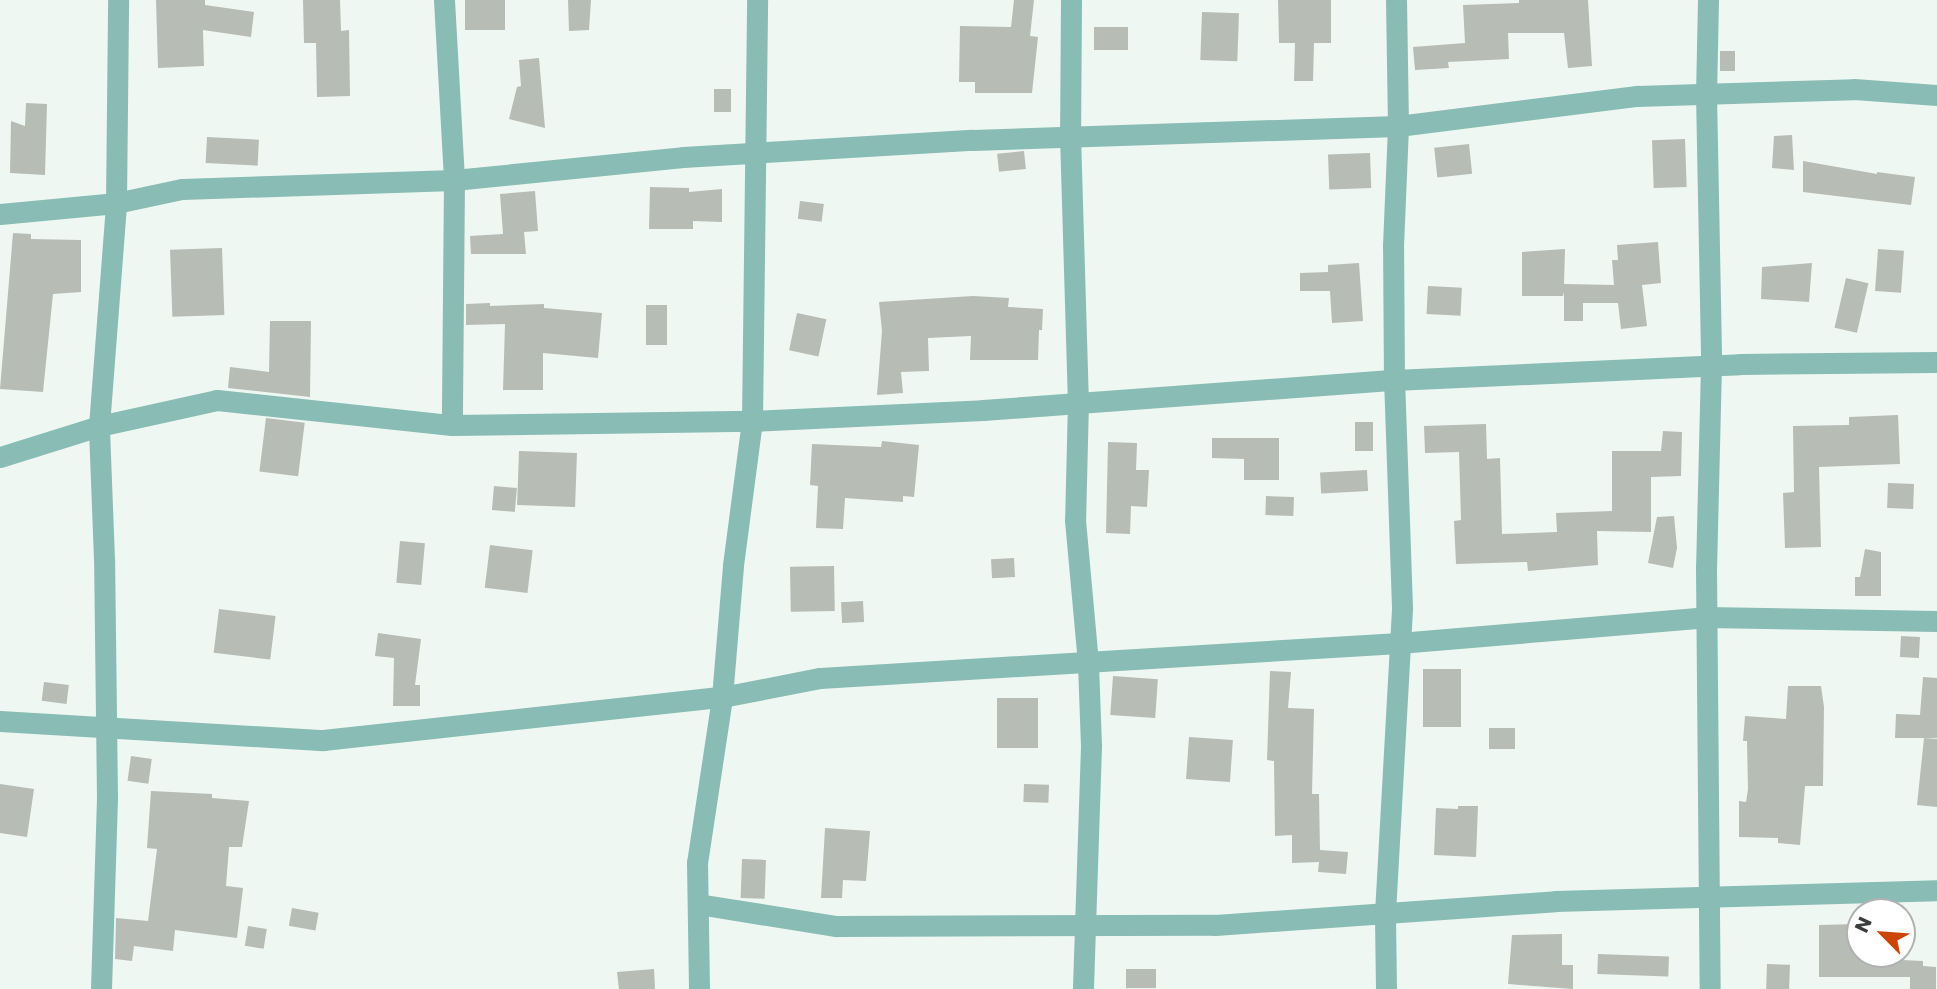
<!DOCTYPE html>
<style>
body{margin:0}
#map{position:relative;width:1937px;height:989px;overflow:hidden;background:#eff7f2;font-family:Poppins,sans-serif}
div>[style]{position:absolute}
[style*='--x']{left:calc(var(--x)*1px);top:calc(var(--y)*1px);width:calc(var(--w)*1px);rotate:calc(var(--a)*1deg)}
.building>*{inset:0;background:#b7bcb5;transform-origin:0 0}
.minor>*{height:21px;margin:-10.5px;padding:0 10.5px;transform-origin:10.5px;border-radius:10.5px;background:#88bcb5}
span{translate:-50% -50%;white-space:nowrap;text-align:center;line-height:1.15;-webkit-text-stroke:5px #fff;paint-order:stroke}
.north{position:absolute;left:1846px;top:898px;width:70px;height:70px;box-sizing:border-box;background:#fff;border:2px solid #b0b1b1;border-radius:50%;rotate:295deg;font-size:19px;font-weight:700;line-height:28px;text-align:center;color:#3a3d3b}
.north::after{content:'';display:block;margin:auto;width:24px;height:32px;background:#cb4508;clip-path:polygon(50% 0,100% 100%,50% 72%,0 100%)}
</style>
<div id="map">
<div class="building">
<div style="clip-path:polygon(156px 0,205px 0,205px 5px,254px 12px,251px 37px,203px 30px,204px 66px,158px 68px)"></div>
<div style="clip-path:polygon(303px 0,340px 0,341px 31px,349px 30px,350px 96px,317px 97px,316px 43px,304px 43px)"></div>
<div style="left:465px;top:0;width:40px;height:30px"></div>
<div style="clip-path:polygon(568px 0,591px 0,589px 30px,569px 31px)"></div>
<div style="clip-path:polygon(1014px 0,1034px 0,1030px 36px,1038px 37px,1032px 93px,975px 93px,975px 82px,959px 82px,960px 26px,1011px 27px)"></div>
<div style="clip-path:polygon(1278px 0,1331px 0,1331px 43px,1314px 43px,1313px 81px,1294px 81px,1295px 43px,1279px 43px)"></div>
<div style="clip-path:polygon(1519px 0,1588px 0,1592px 66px,1568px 68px,1564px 33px,1508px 33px,1509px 59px,1448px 62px,1449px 68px,1415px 70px,1413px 47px,1465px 43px,1463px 5px,1519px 3px)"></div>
<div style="left:1202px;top:12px;width:37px;height:48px;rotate:2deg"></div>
<div style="left:1128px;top:27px;width:23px;height:34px;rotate:90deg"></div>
<div style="left:1720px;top:51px;width:15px;height:20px"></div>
<div style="clip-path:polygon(539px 58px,545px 128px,509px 119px,517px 87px,521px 86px,519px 60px)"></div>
<div style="left:714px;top:89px;width:17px;height:23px"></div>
<div style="clip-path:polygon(26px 103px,47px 104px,45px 175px,10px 173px,11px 121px,25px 126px)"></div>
<div style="clip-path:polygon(1792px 135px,1794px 170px,1772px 168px,1774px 136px)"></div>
<div style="left:207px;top:137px;width:52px;height:26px;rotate:3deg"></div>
<div style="left:1685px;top:139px;width:48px;height:33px;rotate:88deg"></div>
<div style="left:1469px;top:144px;width:30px;height:35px;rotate:84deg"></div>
<div style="left:1024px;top:151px;width:18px;height:27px;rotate:84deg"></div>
<div style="left:1370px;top:153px;width:35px;height:42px;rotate:88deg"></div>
<div style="clip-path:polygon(1803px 161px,1877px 174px,1877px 172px,1915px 177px,1911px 205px,1803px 192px)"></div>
<div style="clip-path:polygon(650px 187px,689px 188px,689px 192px,722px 189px,722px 222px,693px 221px,693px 229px,649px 229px)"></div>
<div style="clip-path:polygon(535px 191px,538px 231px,524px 232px,526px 254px,471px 254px,470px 236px,503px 234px,500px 194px)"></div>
<div style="left:800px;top:201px;width:24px;height:18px;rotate:7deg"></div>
<div style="clip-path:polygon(13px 233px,31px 234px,31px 239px,81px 240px,81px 292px,53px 294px,43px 392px,0 389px)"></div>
<div style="clip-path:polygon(1658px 242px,1661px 283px,1642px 285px,1647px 326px,1621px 329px,1618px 303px,1583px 303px,1583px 321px,1564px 321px,1564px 292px,1563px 296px,1522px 296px,1522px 252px,1565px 249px,1564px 284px,1614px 285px,1612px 260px,1618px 260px,1617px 245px)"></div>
<div style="left:222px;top:248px;width:67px;height:52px;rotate:88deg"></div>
<div style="left:1878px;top:249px;width:26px;height:42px;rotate:4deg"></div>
<div style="clip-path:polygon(1359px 263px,1363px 321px,1332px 323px,1330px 291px,1300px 291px,1300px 273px,1328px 272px,1328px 265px)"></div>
<div style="clip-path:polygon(1812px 263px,1809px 302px,1761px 299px,1762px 267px)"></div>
<div style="left:1846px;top:278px;width:23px;height:51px;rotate:13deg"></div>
<div style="left:1428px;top:286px;width:34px;height:28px;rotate:3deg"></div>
<div style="clip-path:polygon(973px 296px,1009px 298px,1008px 307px,1043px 309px,1042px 330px,1039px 330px,1038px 360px,970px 360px,971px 336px,928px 338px,929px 371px,901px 372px,903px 393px,877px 395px,882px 331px,879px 302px)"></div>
<div style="clip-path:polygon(490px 303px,490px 306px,544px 304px,544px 308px,602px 313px,598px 358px,543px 353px,543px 390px,503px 390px,505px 324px,466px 325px,466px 304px)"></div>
<div style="left:646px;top:305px;width:21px;height:40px"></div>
<div style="left:797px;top:313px;width:30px;height:38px;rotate:12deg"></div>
<div style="clip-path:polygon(270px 321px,311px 321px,310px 397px,228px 388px,230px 367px,269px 372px)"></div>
<div style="clip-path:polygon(1898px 415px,1900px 464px,1819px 467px,1821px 547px,1785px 548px,1783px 493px,1794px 492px,1793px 426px,1849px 425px,1849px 417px)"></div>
<div style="left:266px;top:418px;width:39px;height:54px;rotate:7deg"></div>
<div style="left:1355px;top:422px;width:18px;height:29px"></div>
<div style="clip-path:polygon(1486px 424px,1487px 459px,1500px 458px,1502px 534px,1557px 532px,1556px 513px,1612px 511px,1612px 451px,1661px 451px,1663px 431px,1682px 432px,1681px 476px,1651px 477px,1651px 532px,1597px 531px,1598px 565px,1528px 571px,1527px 562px,1456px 564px,1454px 521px,1461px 520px,1459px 452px,1425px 453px,1424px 426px)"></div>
<div style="clip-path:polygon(1212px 438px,1279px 438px,1279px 480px,1244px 480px,1244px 459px,1212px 458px)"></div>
<div style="clip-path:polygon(882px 441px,919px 445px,914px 497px,903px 496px,903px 502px,845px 498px,843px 529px,816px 528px,818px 486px,810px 485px,812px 444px,881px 447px)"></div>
<div style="clip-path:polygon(1108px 442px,1137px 443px,1136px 470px,1149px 470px,1147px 507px,1131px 506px,1130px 534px,1106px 533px)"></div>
<div style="left:519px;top:451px;width:58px;height:54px;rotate:2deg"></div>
<div style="left:1367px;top:470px;width:21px;height:47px;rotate:87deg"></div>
<div style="left:1888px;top:483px;width:26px;height:25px;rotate:2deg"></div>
<div style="left:494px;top:486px;width:23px;height:24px;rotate:5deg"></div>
<div style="left:1266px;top:496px;width:28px;height:19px;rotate:2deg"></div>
<div style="clip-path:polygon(1674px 516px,1677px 548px,1673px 568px,1648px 563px,1657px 517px)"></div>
<div style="left:400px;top:541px;width:25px;height:42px;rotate:5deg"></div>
<div style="left:490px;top:545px;width:43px;height:43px;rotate:7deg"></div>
<div style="clip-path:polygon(1865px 549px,1881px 552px,1881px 596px,1855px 596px,1855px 577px,1860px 577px)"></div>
<div style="left:1014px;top:558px;width:19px;height:23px;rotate:87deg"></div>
<div style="left:834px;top:566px;width:45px;height:44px;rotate:89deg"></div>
<div style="left:863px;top:601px;width:21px;height:22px;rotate:87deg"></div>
<div style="left:219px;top:609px;width:57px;height:44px;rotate:7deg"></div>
<div style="clip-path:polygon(378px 633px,421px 639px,415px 685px,420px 685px,420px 706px,393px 706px,394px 658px,375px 656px)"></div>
<div style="left:1901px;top:636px;width:19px;height:21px;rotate:3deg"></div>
<div style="left:1423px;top:669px;width:38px;height:58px"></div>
<div style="clip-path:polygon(1270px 671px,1291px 672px,1288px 708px,1314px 709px,1312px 794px,1319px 794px,1320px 850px,1348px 852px,1346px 874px,1318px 872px,1319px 862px,1292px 863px,1292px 835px,1275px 836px,1274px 761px,1267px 760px)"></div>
<div style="left:1113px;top:676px;width:45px;height:39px;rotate:4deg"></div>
<div style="clip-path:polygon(1923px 677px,1937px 678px,1937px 738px,1895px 738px,1896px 714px,1920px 715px)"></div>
<div style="left:44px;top:682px;width:25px;height:19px;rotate:7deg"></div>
<div style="clip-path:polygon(1788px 686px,1821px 686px,1824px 707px,1823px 786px,1805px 786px,1800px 845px,1778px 843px,1778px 838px,1739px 837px,1739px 801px,1746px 802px,1748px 789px,1747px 741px,1743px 741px,1745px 716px,1786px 719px)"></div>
<div style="left:997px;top:698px;width:41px;height:50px"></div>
<div style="left:1489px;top:728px;width:26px;height:21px"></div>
<div style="left:1189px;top:737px;width:44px;height:42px;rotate:4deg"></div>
<div style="clip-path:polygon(1924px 738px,1937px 739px,1937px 807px,1917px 805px)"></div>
<div style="left:131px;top:756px;width:21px;height:25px;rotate:8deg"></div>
<div style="clip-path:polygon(0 784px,34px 789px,27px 837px,0 833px)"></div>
<div style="left:1024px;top:784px;width:25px;height:18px;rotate:2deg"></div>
<div style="clip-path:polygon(151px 791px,212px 794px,212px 798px,249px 801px,242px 847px,229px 847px,226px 886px,243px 888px,237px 938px,175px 930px,173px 951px,134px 946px,132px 961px,115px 959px,116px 918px,148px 921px,157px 849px,147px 848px)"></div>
<div style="clip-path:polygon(1458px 806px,1478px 806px,1476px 857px,1434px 855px,1436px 808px,1458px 809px)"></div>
<div style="clip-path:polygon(825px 828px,870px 831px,866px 881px,843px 880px,842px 898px,821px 898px)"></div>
<div style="left:742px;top:859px;width:24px;height:39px;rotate:2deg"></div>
<div style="left:292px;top:908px;width:27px;height:18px;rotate:10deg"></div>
<div style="clip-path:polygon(1858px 924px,1858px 958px,1923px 961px,1923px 966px,1936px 967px,1936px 989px,1910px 989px,1910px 977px,1819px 977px,1819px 925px)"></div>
<div style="left:248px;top:926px;width:19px;height:20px;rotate:9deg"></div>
<div style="clip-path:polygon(1562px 934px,1562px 965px,1573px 965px,1573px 989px,1508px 984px,1512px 935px)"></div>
<div style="left:1598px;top:954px;width:71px;height:20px;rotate:2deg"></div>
<div style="left:1767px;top:964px;width:23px;height:25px;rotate:2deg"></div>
<div style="clip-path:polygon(654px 969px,655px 989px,619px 989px,617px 972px)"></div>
<div style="left:1156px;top:969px;width:19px;height:30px;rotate:90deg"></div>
</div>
<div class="minor">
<div style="--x:444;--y:0;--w:180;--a:86.8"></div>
<div style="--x:454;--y:180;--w:245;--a:90.5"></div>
<div style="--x:1071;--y:0;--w:135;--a:90.4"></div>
<div style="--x:1070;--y:135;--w:266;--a:88.3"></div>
<div style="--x:1078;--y:401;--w:119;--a:91.4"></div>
<div style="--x:1075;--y:520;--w:145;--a:84.8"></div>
<div style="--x:1088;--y:664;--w:82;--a:87.9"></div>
<div style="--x:1091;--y:746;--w:243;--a:91.9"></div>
<div style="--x:1708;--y:0;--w:93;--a:91.2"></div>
<div style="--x:1706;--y:93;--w:272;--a:88.9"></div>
<div style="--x:1711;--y:365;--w:203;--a:91.4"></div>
<div style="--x:1706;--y:568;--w:421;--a:89.5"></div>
<div style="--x:0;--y:214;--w:117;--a:-5.4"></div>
<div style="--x:116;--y:203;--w:67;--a:-12"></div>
<div style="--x:182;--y:189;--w:272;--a:-1.9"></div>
<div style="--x:454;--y:180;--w:230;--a:-5.7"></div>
<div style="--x:683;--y:157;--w:290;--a:-3.4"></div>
<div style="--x:973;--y:140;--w:425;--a:-1.9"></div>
<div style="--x:1398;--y:126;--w:241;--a:-7.2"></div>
<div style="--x:1637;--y:96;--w:217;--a:-1.8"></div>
<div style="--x:1854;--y:89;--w:83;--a:4.1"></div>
<div style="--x:0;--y:457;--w:104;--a:-17.4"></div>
<div style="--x:99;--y:426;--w:121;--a:-12.4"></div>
<div style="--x:217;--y:400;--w:236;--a:6.1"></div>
<div style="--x:452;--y:425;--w:300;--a:-0.8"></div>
<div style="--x:752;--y:421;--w:231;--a:-2.7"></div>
<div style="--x:983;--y:410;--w:412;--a:-4.2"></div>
<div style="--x:1394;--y:380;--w:346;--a:-2.6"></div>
<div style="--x:1740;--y:364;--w:197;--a:-0.6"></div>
<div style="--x:0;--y:721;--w:324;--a:3.4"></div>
<div style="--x:323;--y:740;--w:401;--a:-6.2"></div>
<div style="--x:722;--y:697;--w:100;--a:-11"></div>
<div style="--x:820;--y:678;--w:580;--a:-3.46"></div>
<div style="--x:1399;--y:643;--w:308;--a:-4.8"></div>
<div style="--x:1706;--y:617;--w:231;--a:1"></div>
<div style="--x:698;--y:904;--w:140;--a:9.1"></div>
<div style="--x:836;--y:926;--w:379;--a:-0.2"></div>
<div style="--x:1215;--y:925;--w:341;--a:-4"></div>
<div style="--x:1555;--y:901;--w:382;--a:-1.6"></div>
<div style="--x:101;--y:989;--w:191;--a:-88.2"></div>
<div style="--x:107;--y:798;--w:239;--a:-90.7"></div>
<div style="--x:104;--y:559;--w:133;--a:-92.2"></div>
<div style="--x:99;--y:426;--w:224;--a:-85.6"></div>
<div style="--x:116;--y:203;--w:203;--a:-89.4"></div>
<div style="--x:699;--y:989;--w:126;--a:-90.9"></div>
<div style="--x:697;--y:863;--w:168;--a:-81.4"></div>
<div style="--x:722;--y:697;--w:132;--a:-85.2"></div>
<div style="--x:733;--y:565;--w:145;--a:-82.5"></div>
<div style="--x:752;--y:421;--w:421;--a:-89.3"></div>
<div style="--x:1386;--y:989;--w:76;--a:-90.8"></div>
<div style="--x:1385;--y:913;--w:306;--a:-86.8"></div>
<div style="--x:1402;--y:607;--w:227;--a:-92"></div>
<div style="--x:1394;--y:380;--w:134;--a:-90.4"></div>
<div style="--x:1393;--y:246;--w:120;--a:-87.6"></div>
<div style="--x:1398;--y:126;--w:126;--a:-90.9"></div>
</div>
<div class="north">N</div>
</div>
